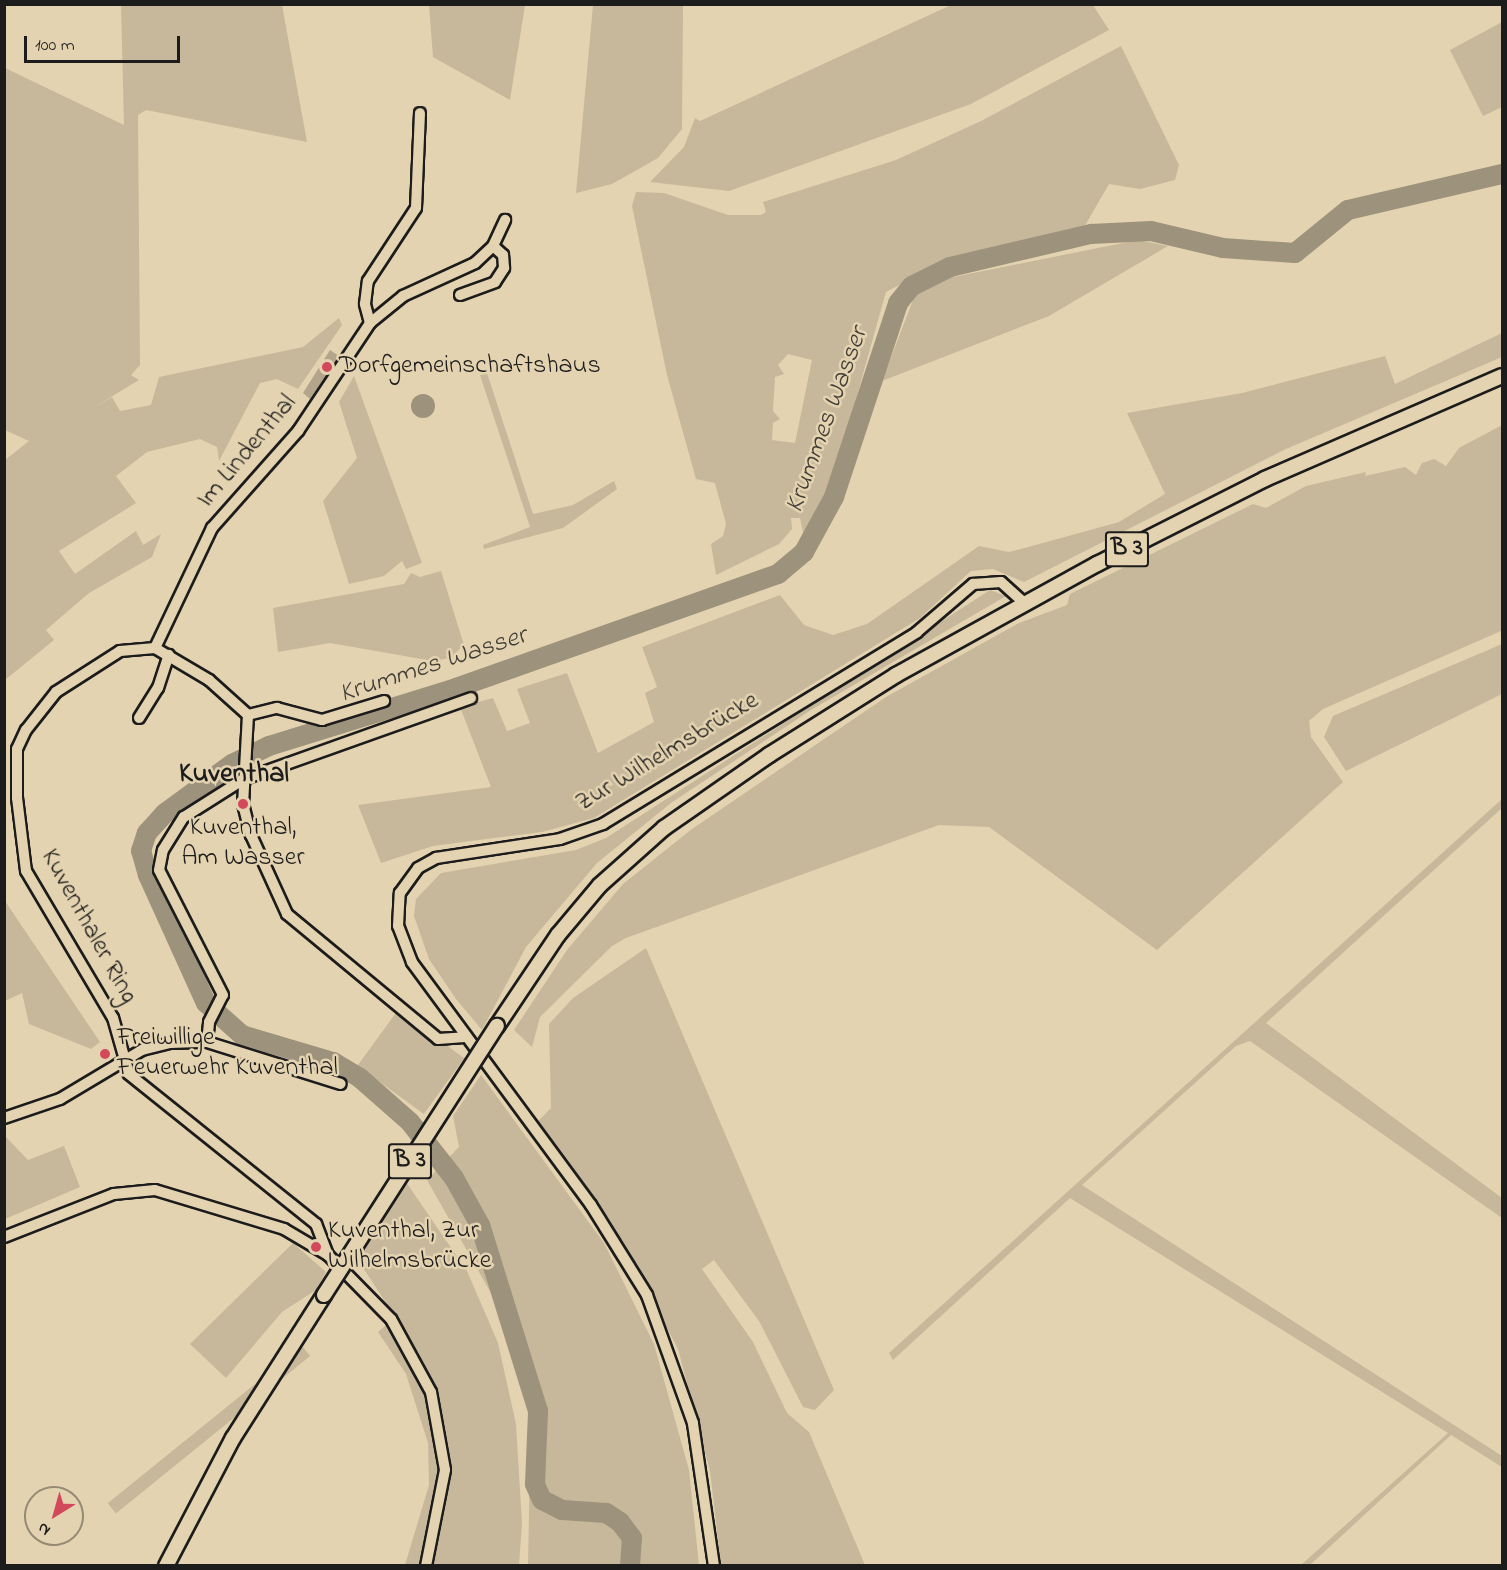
<!DOCTYPE html>
<meta charset="utf-8">
<style>
body{margin:0}
#map{position:relative;width:1507px;height:1570px;overflow:hidden;background:#e4d3b0;font-family:"Indie Flower",sans-serif}
div>[style]{position:absolute}
[style*='--x']{left:calc(var(--x)*1px);top:calc(var(--y)*1px);width:calc(var(--w)*1px);rotate:calc(var(--a)*1deg)}
.green>*{inset:0;background:#c7b89b;transform-origin:0 0}
.water>*{inset:0;background:#9d927c}
.round{border-radius:50%}
.river>*{height:20px;margin:-10px;padding:0 10px;transform-origin:10px;border-radius:10px;background:#9d927c}
.building>*{inset:0;background:#b3a58b}
.roads{filter:drop-shadow(2px 0 #1c1c1c) drop-shadow(-2px 0 #1c1c1c) drop-shadow(0 2px #1c1c1c) drop-shadow(0 -2px #1c1c1c)}
.minor>*{height:10px;margin:-5px;padding:0 5px;transform-origin:5px;border-radius:5px;background:#e4d3b0}
.major>*{height:14px;margin:-7px;padding:0 7px;transform-origin:7px;border-radius:7px;background:#e4d3b0}
.bridges{filter:drop-shadow(2px 0 #1c1c1c) drop-shadow(-2px 0 #1c1c1c) drop-shadow(0 2px #1c1c1c) drop-shadow(0 -2px #1c1c1c)}
.major-bridge>*{height:14px;margin:-7px;padding:0 7px;transform-origin:7px;border-radius:7px;background:#e4d3b0}
.dots>*{width:16px;height:16px;translate:-50% -50%;box-sizing:border-box;border:3px solid #e4d3b0;border-radius:50%}
span{translate:-50% -50%;white-space:nowrap;text-align:center;line-height:1.15;-webkit-text-stroke:5px #e4d3b0;paint-order:stroke}
.shield-label span{padding:2px 4px;background:#e4d3b0;border:2px solid;border-radius:4px;-webkit-text-stroke-width:0}
.shield-label{font-size:24px;color:#1c1c1c;font-weight:700}
.poi-label{font-size:26px;color:#1c1c1c}
.left{translate:0 -50%;text-align:left}
.street-label{font-size:26px;color:#1c1c1c}
.water-label{font-size:27px;color:#433f39;font-style:italic}
.quarter-label{font-size:28px;color:#1c1c1c;font-weight:700}
.frame{position:absolute;inset:0;border:6px solid #1c1c1c;pointer-events:none}
.north{position:absolute;left:24px;top:1486px;width:60px;height:60px;box-sizing:border-box;background:#e4d3b0;border:2px solid #948a75;border-radius:50%;rotate:217deg;font-size:16px;font-weight:700;line-height:24px;text-align:center;color:#1c1c1c}
.north::after{content:'';display:block;margin:auto;width:21px;height:27px;background:#d1495b;clip-path:polygon(50% 0,100% 100%,50% 72%,0 100%)}
.scale{position:absolute;left:24px;top:36px;width:156px;height:27px;box-sizing:border-box;border:3px solid #1c1c1c;border-top:0;padding-left:8px;font-size:18px;line-height:21px;white-space:nowrap;color:#1c1c1c;-webkit-text-stroke:4px #e4d3b0;paint-order:stroke}
</style>
<div id="map">
<div class="green">
<div style="clip-path:polygon(121px 5px,282px 5px,307px 142px,146px 110px,138px 115px,140px 365px,131px 375px,139px 380px,91px 409px,112px 397px,120px 411px,151px 405px,159px 377px,303px 347px,339px 318px,342px 325px,298px 389px,277px 379px,260px 383px,219px 461px,217px 447px,200px 439px,147px 452px,116px 476px,136px 503px,59px 551px,75px 574px,136px 531px,143px 545px,161px 534px,152px 557px,89px 593px,46px 630px,54px 640px,5px 680px,5px 460px,29px 441px,5px 430px,5px 68px,124px 125px)"></div>
<div style="clip-path:polygon(429px 5px,525px 5px,510px 100px,433px 57px)"></div>
<div style="clip-path:polygon(593px 5px,683px 5px,682px 129px,658px 158px,612px 184px,576px 193px)"></div>
<div style="clip-path:polygon(951px 5px,1093px 5px,1109px 30px,971px 104px,729px 191px,650px 182px,684px 147px,695px 118px,700px 121px)"></div>
<div style="clip-path:polygon(1502px 22px,1502px 107px,1483px 116px,1450px 50px)"></div>
<div style="clip-path:polygon(evenodd,1121px 46px,1179px 165px,1175px 180px,1140px 189px,1109px 184px,1083px 229px,941px 263px,886px 292px,836px 470px,812px 528px,804px 537px,800px 518px,791px 518px,792px 529px,779px 544px,716px 575px,711px 544px,723px 536px,726px 524px,715px 483px,696px 479px,667px 375px,632px 206px,636px 192px,664px 193px,728px 215px,761px 215px,766px 212px,763px 202px,896px 160px,981px 121px,1121px 46px,788px 354px,812px 360px,795px 443px,772px 440px,773px 423px,780px 419px,773px 411px,775px 377px,784px 374px,778px 365px,788px 354px)"></div>
<div style="clip-path:polygon(1138px 240px,1168px 246px,1049px 316px,882px 381px,916px 292px,948px 278px)"></div>
<div style="clip-path:polygon(1502px 333px,1502px 357px,1286px 449px,1024px 582px,993px 569px,971px 571px,920px 618px,594px 818px,542px 832px,433px 846px,381px 863px,358px 805px,491px 787px,460px 707px,493px 698px,507px 731px,530px 723px,517px 689px,567px 673px,598px 753px,654px 722px,645px 693px,657px 687px,642px 647px,780px 595px,804px 625px,833px 635px,867px 624px,979px 546px,1009px 552px,1032px 546px,1119px 522px,1165px 494px,1127px 413px,1242px 393px,1385px 356px,1395px 384px)"></div>
<div style="clip-path:polygon(487px 373px,533px 514px,573px 505px,614px 481px,617px 489px,563px 528px,484px 549px,483px 545px,530px 527px,480px 375px)"></div>
<div style="clip-path:polygon(354px 376px,422px 563px,406px 569px,402px 561px,384px 576px,349px 584px,323px 501px,357px 458px,339px 402px)"></div>
<div style="clip-path:polygon(1502px 425px,1502px 637px,1501px 631px,1323px 709px,1309px 721px,1311px 737px,1343px 782px,1157px 950px,989px 827px,939px 825px,626px 938px,612px 946px,540px 1017px,532px 1047px,514px 1030px,567px 950px,623px 884px,692px 829px,886px 697px,1019px 623px,1067px 605px,1070px 594px,1253px 504px,1266px 508px,1306px 486px,1366px 472px,1365px 476px,1405px 467px,1416px 475px,1422px 463px,1434px 459px,1446px 466px,1459px 448px)"></div>
<div style="clip-path:polygon(441px 571px,464px 645px,450px 658px,433px 661px,330px 643px,278px 652px,273px 608px,404px 584px,411px 573px,420px 577px)"></div>
<div style="clip-path:polygon(990px 590px,1006px 596px,811px 710px,671px 803px,597px 863px,526px 947px,482px 1030px,456px 999px,429px 959px,414px 916px,416px 899px,441px 873px,576px 850px,606px 838px)"></div>
<div style="clip-path:polygon(1502px 644px,1502px 694px,1346px 771px,1324px 737px,1333px 716px)"></div>
<div style="clip-path:polygon(1502px 799px,1502px 808px,1266px 1023px,1502px 1198px,1502px 1218px,1250px 1041px,1236px 1046px,1082px 1185px,1502px 1456px,1502px 1467px,1451px 1435px,1310px 1565px,1301px 1565px,1448px 1433px,1070px 1198px,893px 1360px,889px 1353px)"></div>
<div style="clip-path:polygon(5px 901px,100px 1042px,91px 1049px,29px 1024px,22px 993px,5px 1001px)"></div>
<div style="clip-path:polygon(646px 948px,834px 1390px,815px 1410px,803px 1407px,759px 1321px,714px 1260px,702px 1269px,753px 1342px,787px 1413px,809px 1432px,865px 1565px,721px 1565px,710px 1471px,678px 1349px,614px 1228px,537px 1122px,551px 1108px,549px 1024px,573px 998px)"></div>
<div style="left:398px;top:1010px;width:82px;height:69px;rotate:36deg"></div>
<div style="clip-path:polygon(481px 1075px,604px 1243px,654px 1344px,689px 1470px,699px 1565px,528px 1565px,531px 1410px,500px 1309px,427px 1180px,459px 1147px,453px 1116px)"></div>
<div style="clip-path:polygon(5px 1136px,28px 1160px,64px 1146px,80px 1187px,5px 1219px)"></div>
<div style="clip-path:polygon(406px 1182px,467px 1271px,498px 1343px,516px 1424px,522px 1524px,519px 1565px,405px 1565px,429px 1485px,428px 1443px,406px 1374px,378px 1332px,395px 1317px,358px 1260px)"></div>
<div style="clip-path:polygon(293px 1243px,326px 1272px,316px 1290px,282px 1312px,226px 1378px,190px 1344px)"></div>
<div style="left:302px;top:1346px;width:13px;height:250px;rotate:51deg"></div>
</div>
<div class="water">
<div class="round" style="left:411px;top:394px;width:24px;height:24px"></div>
</div>
<div class="river">
<div style="--x:630;--y:1566;--w:28;--a:-86"></div>
<div style="--x:632;--y:1538;--w:20;--a:-127"></div>
<div style="--x:620;--y:1522;--w:17;--a:-147"></div>
<div style="--x:606;--y:1513;--w:44;--a:-176.1"></div>
<div style="--x:562;--y:1510;--w:22;--a:-153"></div>
<div style="--x:542;--y:1500;--w:17;--a:-114"></div>
<div style="--x:535;--y:1484;--w:73;--a:-87.6"></div>
<div style="--x:538;--y:1411;--w:195;--a:-107.3"></div>
<div style="--x:480;--y:1225;--w:54;--a:-119"></div>
<div style="--x:454;--y:1178;--w:71;--a:-128.2"></div>
<div style="--x:410;--y:1122;--w:67;--a:-138.7"></div>
<div style="--x:360;--y:1078;--w:31;--a:-149"></div>
<div style="--x:333;--y:1062;--w:95;--a:-163.5"></div>
<div style="--x:242;--y:1035;--w:48;--a:-138.4"></div>
<div style="--x:206;--y:1003;--w:141;--a:-114.4"></div>
<div style="--x:148;--y:875;--w:25;--a:-106"></div>
<div style="--x:141;--y:851;--w:19;--a:-72"></div>
<div style="--x:147;--y:833;--w:27;--a:-48"></div>
<div style="--x:165;--y:813;--w:83;--a:-36.2"></div>
<div style="--x:232;--y:764;--w:41;--a:-25.9"></div>
<div style="--x:269;--y:746;--w:196;--a:-17.2"></div>
<div style="--x:456;--y:688;--w:342;--a:-19.5"></div>
<div style="--x:778;--y:574;--w:34;--a:-40"></div>
<div style="--x:804;--y:552;--w:63;--a:-61.4"></div>
<div style="--x:834;--y:497;--w:204;--a:-71.7"></div>
<div style="--x:898;--y:303;--w:22;--a:-51"></div>
<div style="--x:912;--y:286;--w:42;--a:-26.6"></div>
<div style="--x:950;--y:267;--w:145;--a:-13.2"></div>
<div style="--x:1091;--y:234;--w:60;--a:-2.9"></div>
<div style="--x:1151;--y:231;--w:74;--a:13.3"></div>
<div style="--x:1223;--y:248;--w:72;--a:4"></div>
<div style="--x:1295;--y:253;--w:68;--a:-39.1"></div>
<div style="--x:1348;--y:210;--w:158;--a:-13.2"></div>
</div>
<div class="building">
<div style="clip-path:polygon(330px 350px,339px 356px,310px 399px,303px 393px)"></div>
</div>
<div class="roads">
<div class="minor">
<div style="--x:460;--y:295;--w:37;--a:-20"></div>
<div style="--x:495;--y:282;--w:17;--a:-57"></div>
<div style="--x:504;--y:268;--w:13;--a:-94"></div>
<div style="--x:503;--y:255;--w:13;--a:-138"></div>
<div style="--x:370;--y:323;--w:20;--a:-105"></div>
<div style="--x:365;--y:304;--w:23;--a:-83"></div>
<div style="--x:368;--y:281;--w:87;--a:-56.7"></div>
<div style="--x:416;--y:208;--w:95;--a:-87.6"></div>
<div style="--x:370;--y:323;--w:43;--a:-39.3"></div>
<div style="--x:403;--y:296;--w:79;--a:-24.6"></div>
<div style="--x:475;--y:263;--w:25;--a:-43"></div>
<div style="--x:493;--y:246;--w:29;--a:-65"></div>
<div style="--x:155;--y:648;--w:133;--a:-64.6"></div>
<div style="--x:212;--y:528;--w:130;--a:-48.4"></div>
<div style="--x:298;--y:431;--w:130;--a:-56.3"></div>
<div style="--x:248;--y:715;--w:30;--a:-14"></div>
<div style="--x:277;--y:708;--w:47;--a:14.9"></div>
<div style="--x:322;--y:720;--w:65;--a:-17"></div>
<div style="--x:139;--y:718;--w:36;--a:-58"></div>
<div style="--x:158;--y:688;--w:35;--a:-72"></div>
<div style="--x:207;--y:1042;--w:20;--a:-84"></div>
<div style="--x:209;--y:1022;--w:30;--a:-63"></div>
<div style="--x:223;--y:995;--w:140;--a:-117.1"></div>
<div style="--x:159;--y:870;--w:20;--a:-79"></div>
<div style="--x:163;--y:850;--w:39;--a:-58"></div>
<div style="--x:184;--y:817;--w:71;--a:-32.3"></div>
<div style="--x:244;--y:779;--w:241;--a:-19.6"></div>
<div style="--x:4;--y:1118;--w:59;--a:-18.7"></div>
<div style="--x:60;--y:1099;--w:96;--a:-30.9"></div>
<div style="--x:142;--y:1050;--w:29;--a:-14"></div>
<div style="--x:170;--y:1043;--w:37;--a:-2"></div>
<div style="--x:207;--y:1042;--w:140;--a:17.4"></div>
<div style="--x:4;--y:1237;--w:118;--a:-21.4"></div>
<div style="--x:114;--y:1194;--w:41;--a:-5.6"></div>
<div style="--x:155;--y:1190;--w:135;--a:16.8"></div>
<div style="--x:284;--y:1229;--w:51;--a:30.6"></div>
<div style="--x:328;--y:1255;--w:90;--a:45.5"></div>
<div style="--x:391;--y:1319;--w:83;--a:61.3"></div>
<div style="--x:431;--y:1392;--w:79;--a:79.8"></div>
<div style="--x:445;--y:1470;--w:98;--a:101.2"></div>
<div style="--x:328;--y:1255;--w:33;--a:-111"></div>
<div style="--x:316;--y:1224;--w:240;--a:-141.3"></div>
<div style="--x:129;--y:1074;--w:58;--a:-105.9"></div>
<div style="--x:113;--y:1018;--w:171;--a:-120.6"></div>
<div style="--x:26;--y:871;--w:74;--a:-97"></div>
<div style="--x:17;--y:798;--w:49;--a:-90"></div>
<div style="--x:17;--y:749;--w:21;--a:-65"></div>
<div style="--x:26;--y:730;--w:48;--a:-51.7"></div>
<div style="--x:56;--y:692;--w:76;--a:-32.6"></div>
<div style="--x:120;--y:651;--w:35;--a:-5"></div>
<div style="--x:155;--y:648;--w:63;--a:30.7"></div>
<div style="--x:209;--y:680;--w:52;--a:41.9"></div>
<div style="--x:248;--y:715;--w:89;--a:93.2"></div>
<div style="--x:243;--y:804;--w:32;--a:76"></div>
<div style="--x:251;--y:835;--w:87;--a:65.5"></div>
<div style="--x:287;--y:914;--w:196;--a:39.6"></div>
<div style="--x:438;--y:1039;--w:27;--a:-4"></div>
<div style="--x:714;--y:1566;--w:145;--a:-98.4"></div>
<div style="--x:693;--y:1423;--w:136;--a:-109.8"></div>
<div style="--x:647;--y:1295;--w:106;--a:-121.9"></div>
<div style="--x:591;--y:1205;--w:302;--a:-126.4"></div>
<div style="--x:412;--y:962;--w:39;--a:-111"></div>
<div style="--x:398;--y:926;--w:33;--a:-87"></div>
<div style="--x:400;--y:893;--w:31;--a:-54"></div>
<div style="--x:418;--y:868;--w:21;--a:-29"></div>
<div style="--x:436;--y:858;--w:125;--a:-8.7"></div>
<div style="--x:560;--y:839;--w:46;--a:-19.2"></div>
<div style="--x:603;--y:824;--w:368;--a:-31.4"></div>
<div style="--x:917;--y:632;--w:74;--a:-40.6"></div>
<div style="--x:973;--y:584;--w:28;--a:-4"></div>
<div style="--x:1001;--y:582;--w:31;--a:42"></div>
</div>
<div class="major">
<div style="--x:497;--y:1026;--w:110;--a:-56.2"></div>
<div style="--x:558;--y:935;--w:65;--a:-50"></div>
<div style="--x:600;--y:885;--w:86;--a:-41.7"></div>
<div style="--x:664;--y:828;--w:128;--a:-34.8"></div>
<div style="--x:769;--y:755;--w:150;--a:-32.2"></div>
<div style="--x:896;--y:675;--w:230;--a:-28.9"></div>
<div style="--x:1097;--y:564;--w:188;--a:-26.8"></div>
<div style="--x:1265;--y:479;--w:258;--a:-23.5"></div>
<div style="--x:166;--y:1566;--w:144;--a:-62.4"></div>
<div style="--x:233;--y:1438;--w:169;--a:-57.5"></div>
</div>
</div>
<div class="bridges">
<div class="major-bridge">
<div style="--x:324;--y:1295;--w:320;--a:-57.3"></div>
</div>
</div>
<div class="dots">
<div style="left:327px;top:367px;background:#d1495b"></div>
<div style="left:243px;top:804px;background:#d1495b"></div>
<div style="left:105px;top:1054px;background:#d1495b"></div>
<div style="left:316px;top:1247px;background:#d1495b"></div>
</div>
<div class="shield-label">
<span style="left:1127px;top:549px">B 3</span>
<span style="left:410px;top:1161px">B 3</span>
</div>
<div class="poi-label">
<span class="left" style="left:339px;top:367px">Dorfgemeinschaftshaus</span>
<span style="left:243px;top:844px">Kuventhal,<br>Am Wasser</span>
<span class="left" style="left:117px;top:1054px">Freiwillige<br>Feuerwehr Kuventhal</span>
<span class="left" style="left:328px;top:1247px">Kuventhal, Zur<br>Wilhelmsbrücke</span>
</div>
<div class="street-label">
<span style="left:248px;top:452px;rotate:-50deg">Im Lindenthal</span>
<span style="left:668px;top:753px;rotate:-31deg">Zur Wilhelmsbrücke</span>
<span style="left:88px;top:927px;rotate:61deg">Kuventhaler Ring</span>
</div>
<div class="water-label">
<span style="left:827px;top:420px;rotate:-70deg">Krummes Wasser</span>
<span style="left:433px;top:665px;rotate:-18deg">Krummes Wasser</span>
</div>
<div class="quarter-label">
<span style="left:234px;top:775px">Kuventhal</span>
</div>
<div class="frame"></div>
<div class="north">N</div>
<div class="scale">100 m</div>
</div>
